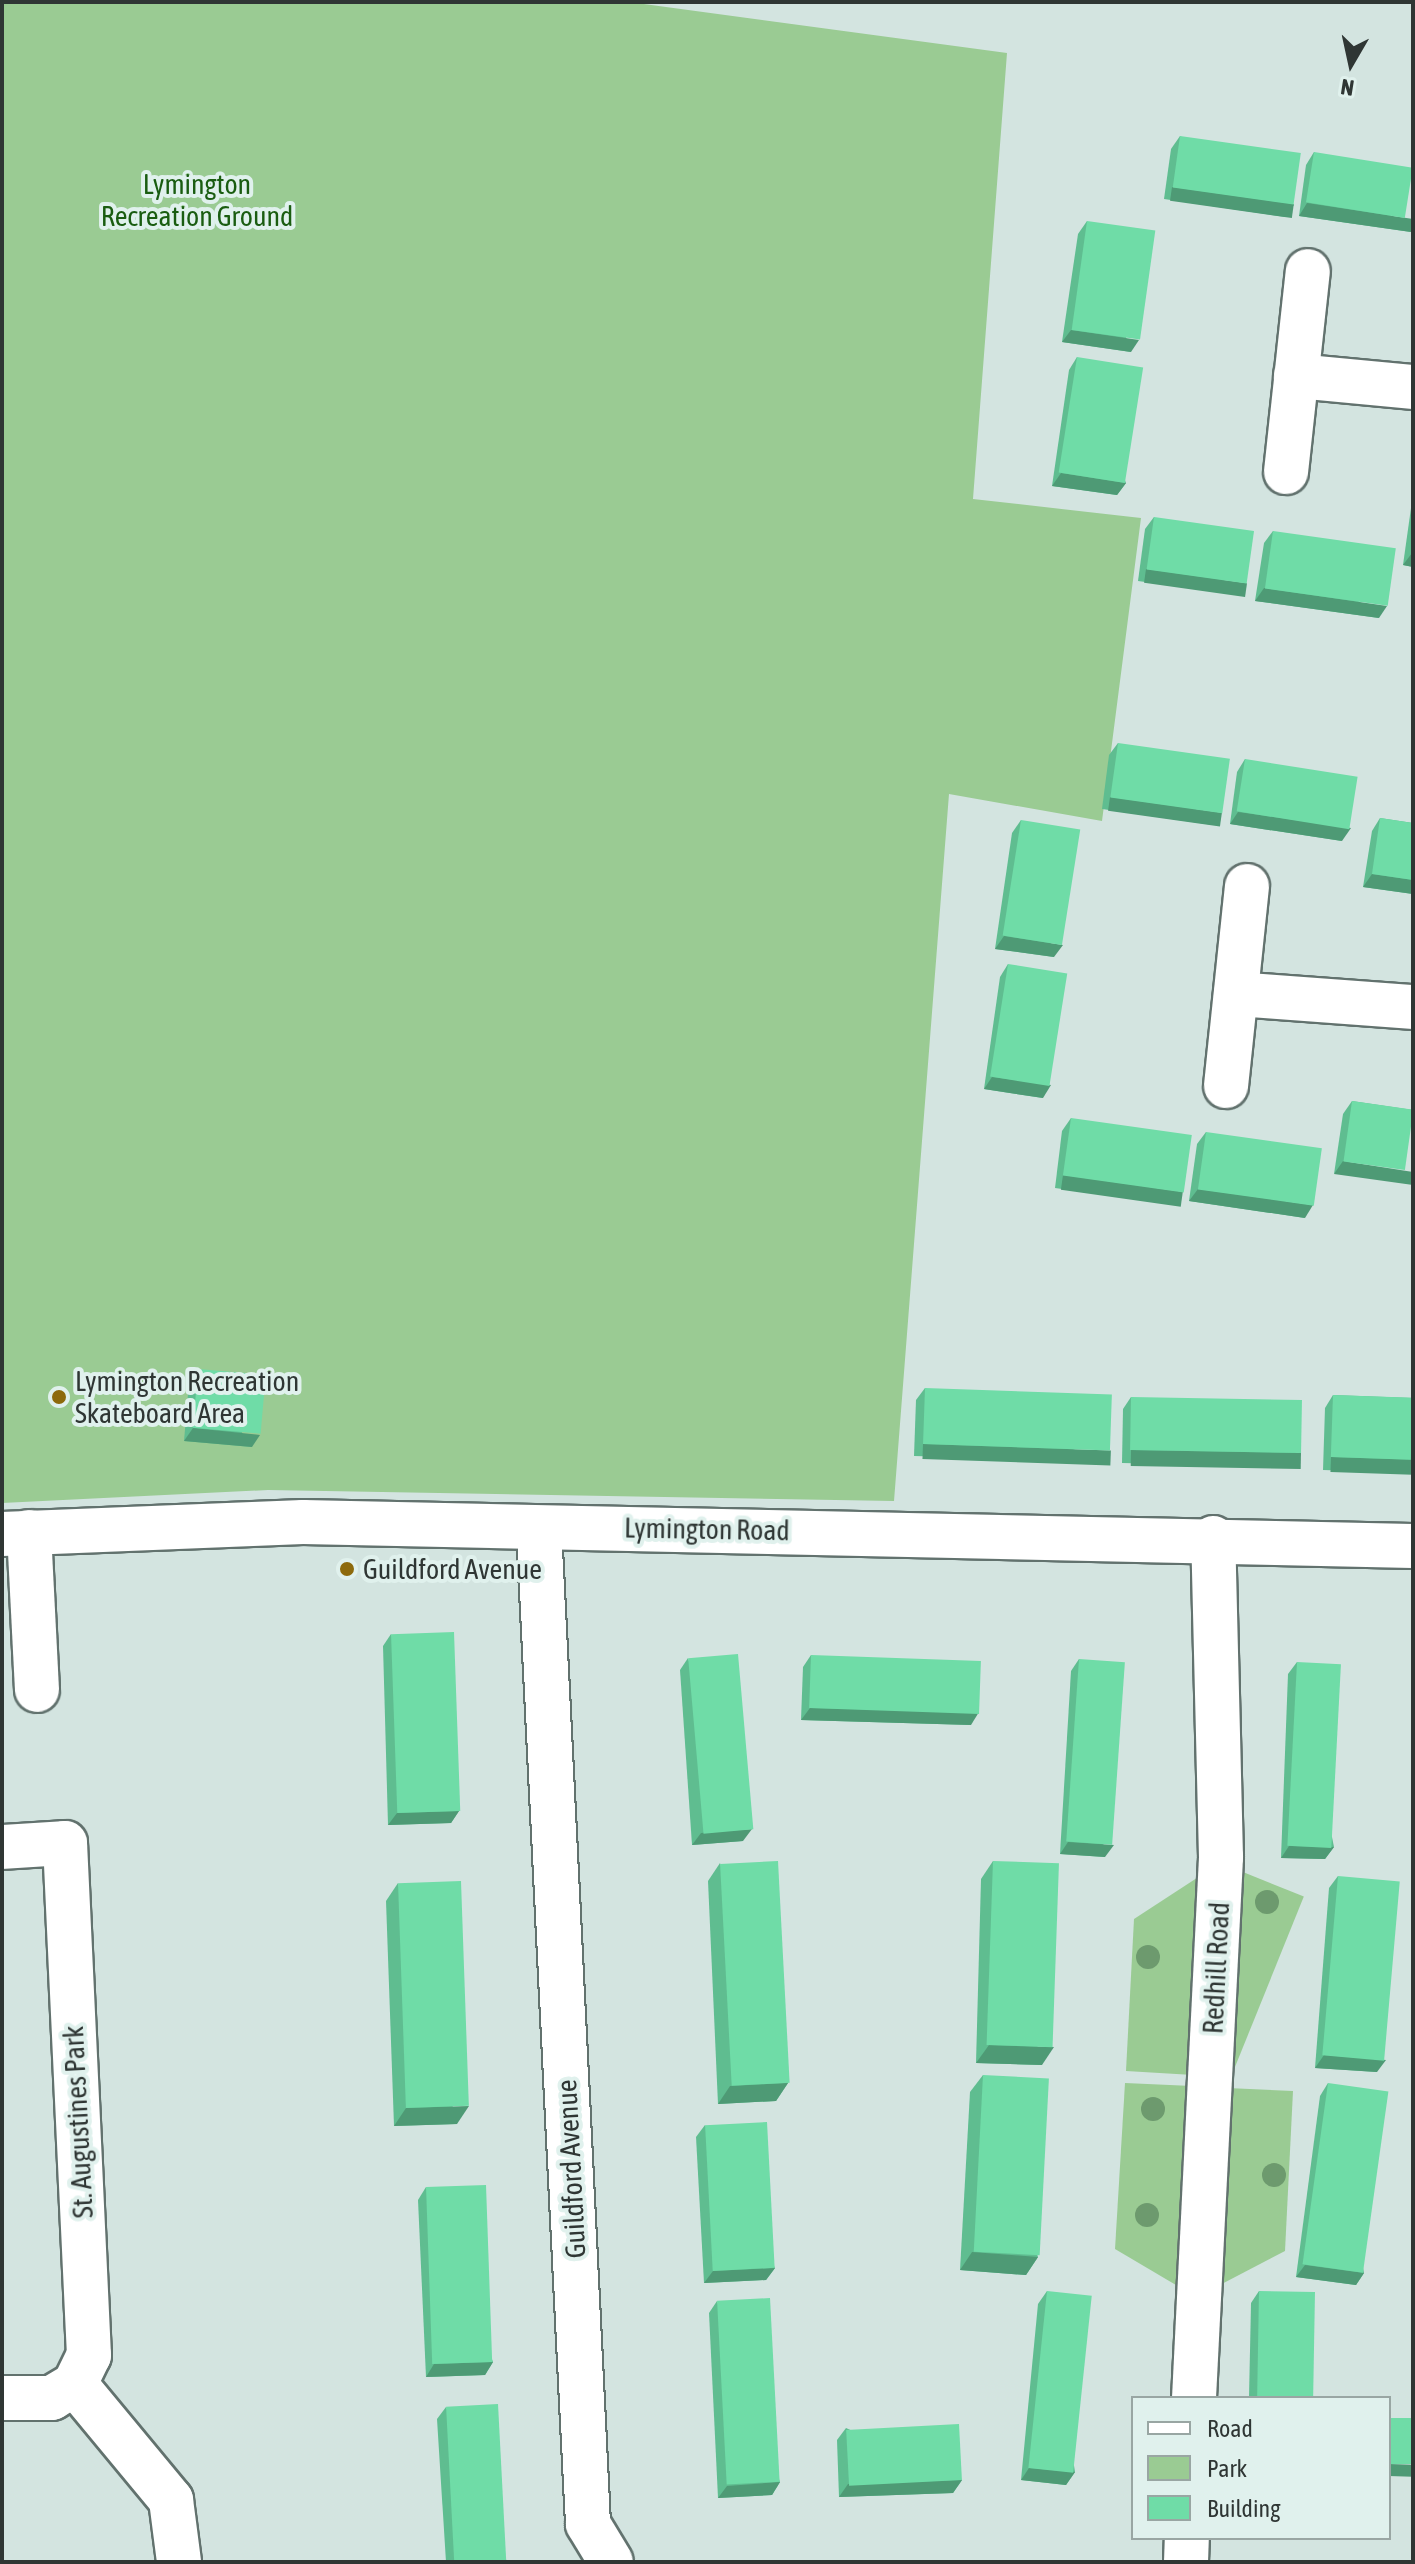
<!DOCTYPE html>
<style>
body{margin:0}
#map{position:relative;width:1415px;height:2564px;overflow:hidden;background:#d3e4e0;font-family:"Asap Condensed",sans-serif}
div>[style]{position:absolute}
[style*='--x']{left:calc(var(--x)*1px);top:calc(var(--y)*1px);width:calc(var(--w)*1px);rotate:calc(var(--a)*1deg)}
.green>*{inset:0;background:#9acb93;transform-origin:0 0}
.roads{filter:drop-shadow(2px 0 #62726e) drop-shadow(-2px 0 #62726e) drop-shadow(0 2px #62726e) drop-shadow(0 -2px #62726e)}
.minor>*{height:44px;margin:-22px;padding:0 22px;transform-origin:22px;border-radius:22px;background:#fff}
.trees>*{width:24px;height:24px;margin:-12px;border-radius:50%;background:#6d9a6e}
.wall>*{inset:0;background:#5fbd90}
.shaded-wall>*{inset:0;background:#4e9a75;transform-origin:0 0}
.building>*{inset:0;background:#6fdca7;transform-origin:0 0}
.dots>*{width:22px;height:22px;translate:-50% -50%;box-sizing:border-box;border:4px solid #e0f1ed;border-radius:50%}
span{translate:-50% -50%;white-space:nowrap;text-align:center;line-height:1.15;-webkit-text-stroke:8px #e0f1ed;paint-order:stroke}
.park-label{font-size:28px;color:#1a5d11}
.poi-label{font-size:28px;color:#2f3634}
.left{translate:0 -50%;text-align:left}
.street-label{font-size:28px;color:#2f3634}
.frame{position:absolute;inset:0;border:4px solid #2f3634;pointer-events:none}
.legend{position:absolute;left:1131px;top:2396px;width:260px;height:144px;box-sizing:border-box;background:#e0f1ed;border:2px solid #99a6a3;margin:0;padding:10px 14px;list-style:none;font-size:24px;color:#2f3634}
.legend li{display:flex;align-items:center;gap:16px;height:40px}
.legend b{width:40px;border:2px solid #99a6a3}
.north{position:absolute;left:1311px;top:24px;width:80px;height:80px;-webkit-text-stroke:6px #e0f1ed;paint-order:stroke;rotate:189deg;font-size:22px;font-weight:700;line-height:32px;text-align:center;color:#2f3634}
.north::after{content:'';display:block;margin:auto;width:28px;height:36px;background:#2f3634;clip-path:polygon(50% 0,100% 100%,50% 72%,0 100%)}
</style>
<div id="map">
<div class="green">
<div style="clip-path:polygon(2px 2px,629px 2px,1007px 53px,973px 499px,1141px 518px,1102px 821px,949px 794px,894px 1501px,268px 1490px,2px 1503px)"></div>
<div style="left:1238px;top:1870px;width:71px;height:207px;rotate:22deg"></div>
<div style="clip-path:polygon(1203px 1874px,1193px 2075px,1126px 2071px,1134px 1919px)"></div>
<div style="clip-path:polygon(1125px 2083px,1192px 2086px,1181px 2288px,1115px 2249px)"></div>
<div style="clip-path:polygon(1227px 2088px,1293px 2091px,1285px 2251px,1216px 2287px)"></div>
</div>
<div class="roads">
<div class="minor">
<div style="--x:1296;--y:376;--w:118;--a:5.4"></div>
<div style="--x:1286;--y:472;--w:202;--a:-83.8"></div>
<div style="--x:1236;--y:994;--w:177;--a:4.2"></div>
<div style="--x:1226;--y:1086;--w:201;--a:-84"></div>
<div style="--x:539;--y:1529;--w:996;--a:87.18"></div>
<div style="--x:588;--y:2524;--w:44;--a:58.8"></div>
<div style="--x:29;--y:1532;--w:158;--a:87.1"></div>
<div style="--x:2;--y:1534;--w:301;--a:-2.3"></div>
<div style="--x:303;--y:1522;--w:1110;--a:1.24"></div>
<div style="--x:2;--y:1847;--w:63;--a:-3.6"></div>
<div style="--x:65;--y:1843;--w:513;--a:87.32"></div>
<div style="--x:89;--y:2355;--w:32;--a:116"></div>
<div style="--x:75;--y:2384;--w:27;--a:149"></div>
<div style="--x:52;--y:2398;--w:50;--a:180"></div>
<div style="--x:75;--y:2384;--w:151;--a:50.4"></div>
<div style="--x:171;--y:2500;--w:63;--a:82.6"></div>
<div style="--x:1194;--y:2398;--w:542;--a:-87.14"></div>
<div style="--x:1221;--y:1857;--w:319;--a:-91.4"></div>
<div style="--x:1186;--y:2562;--w:24;--a:-88"></div>
</div>
</div>
<div class="trees">
<div style="left:1267px;top:1902px"></div>
<div style="left:1148px;top:1957px"></div>
<div style="left:1153px;top:2109px"></div>
<div style="left:1274px;top:2175px"></div>
<div style="left:1147px;top:2215px"></div>
</div>
<div class="wall">
<div style="clip-path:polygon(1180px 136px,1294px 205px,1285px 217px,1164px 199px,1171px 149px)"></div>
<div style="clip-path:polygon(1314px 152px,1411px 232px,1299px 216px,1306px 165px)"></div>
<div style="clip-path:polygon(1087px 221px,1131px 352px,1062px 342px,1078px 234px)"></div>
<div style="clip-path:polygon(1077px 357px,1126px 483px,1117px 495px,1052px 486px,1069px 370px)"></div>
<div style="clip-path:polygon(1413px 505px,1413px 567px,1403px 565px,1411px 508px)"></div>
<div style="clip-path:polygon(1154px 517px,1239px 595px,1138px 581px,1145px 529px)"></div>
<div style="clip-path:polygon(1273px 531px,1379px 618px,1255px 601px,1264px 543px)"></div>
<div style="clip-path:polygon(1118px 743px,1213px 825px,1102px 809px,1109px 755px)"></div>
<div style="clip-path:polygon(1245px 759px,1342px 841px,1230px 824px,1237px 772px)"></div>
<div style="clip-path:polygon(1380px 818px,1413px 823px,1413px 894px,1363px 887px,1372px 831px)"></div>
<div style="clip-path:polygon(1021px 820px,1054px 957px,995px 949px,1012px 833px)"></div>
<div style="clip-path:polygon(1008px 964px,1043px 1098px,984px 1089px,1000px 977px)"></div>
<div style="clip-path:polygon(1352px 1101px,1413px 1110px,1334px 1174px,1343px 1114px)"></div>
<div style="clip-path:polygon(1071px 1118px,1175px 1205px,1055px 1188px,1062px 1131px)"></div>
<div style="clip-path:polygon(1206px 1132px,1305px 1218px,1189px 1201px,1197px 1144px)"></div>
<div style="clip-path:polygon(198px 1369px,252px 1447px,184px 1441px,189px 1382px)"></div>
<div style="clip-path:polygon(925px 1388px,1102px 1461px,914px 1456px,916px 1400px)"></div>
<div style="clip-path:polygon(1333px 1395px,1413px 1398px,1413px 1473px,1323px 1470px,1325px 1408px)"></div>
<div style="clip-path:polygon(1131px 1397px,1301px 1454px,1292px 1467px,1122px 1463px,1123px 1409px)"></div>
<div style="clip-path:polygon(391px 1634px,459px 1811px,451px 1823px,388px 1825px,383px 1646px)"></div>
<div style="clip-path:polygon(811px 1655px,971px 1725px,801px 1720px,803px 1667px)"></div>
<div style="clip-path:polygon(688px 1658px,743px 1841px,692px 1845px,680px 1670px)"></div>
<div style="clip-path:polygon(1079px 1659px,1105px 1857px,1060px 1854px,1071px 1671px)"></div>
<div style="clip-path:polygon(1297px 1662px,1334px 1847px,1325px 1859px,1281px 1858px,1288px 1674px)"></div>
<div style="clip-path:polygon(993px 1861px,1042px 2065px,976px 2063px,981px 1879px)"></div>
<div style="clip-path:polygon(720px 1863px,788px 2083px,776px 2101px,718px 2104px,708px 1881px)"></div>
<div style="clip-path:polygon(1338px 1876px,1377px 2072px,1315px 2068px,1329px 1888px)"></div>
<div style="clip-path:polygon(398px 1883px,457px 2124px,394px 2126px,386px 1901px)"></div>
<div style="clip-path:polygon(983px 2075px,1038px 2257px,1026px 2275px,960px 2270px,970px 2092px)"></div>
<div style="clip-path:polygon(1328px 2083px,1364px 2273px,1356px 2285px,1296px 2277px,1320px 2096px)"></div>
<div style="clip-path:polygon(705px 2125px,775px 2268px,766px 2280px,704px 2283px,696px 2137px)"></div>
<div style="clip-path:polygon(426px 2187px,493px 2362px,485px 2375px,426px 2377px,418px 2200px)"></div>
<div style="clip-path:polygon(1047px 2291px,1075px 2472px,1066px 2485px,1021px 2480px,1038px 2304px)"></div>
<div style="clip-path:polygon(1259px 2291px,1312px 2398px,1249px 2398px,1251px 2303px)"></div>
<div style="clip-path:polygon(717px 2301px,780px 2482px,772px 2495px,718px 2498px,709px 2313px)"></div>
<div style="clip-path:polygon(446px 2407px,507px 2562px,446px 2562px,437px 2419px)"></div>
<div style="clip-path:polygon(846px 2428px,962px 2480px,953px 2493px,839px 2497px,837px 2440px)"></div>
</div>
<div class="shaded-wall">
<div style="left:1172px;top:187px;width:123px;height:14px;rotate:8deg"></div>
<div style="clip-path:polygon(1307px 203px,1413px 219px,1413px 229px,1411px 232px,1299px 216px)"></div>
<div style="clip-path:polygon(1071px 330px,1139px 340px,1131px 352px,1062px 342px)"></div>
<div style="clip-path:polygon(1061px 473px,1126px 483px,1117px 495px,1052px 486px)"></div>
<div style="clip-path:polygon(1412px 553px,1413px 553px,1413px 567px,1403px 565px)"></div>
<div style="left:1146px;top:569px;width:102px;height:14px;rotate:8deg"></div>
<div style="clip-path:polygon(1264px 588px,1387px 606px,1379px 618px,1255px 601px)"></div>
<div style="left:1110px;top:797px;width:113px;height:14px;rotate:8deg"></div>
<div style="clip-path:polygon(1238px 812px,1351px 828px,1342px 841px,1230px 824px)"></div>
<div style="clip-path:polygon(1372px 874px,1413px 880px,1413px 894px,1363px 887px)"></div>
<div style="clip-path:polygon(1004px 936px,1063px 945px,1054px 957px,995px 949px)"></div>
<div style="clip-path:polygon(992px 1077px,1051px 1085px,1043px 1098px,984px 1089px)"></div>
<div style="clip-path:polygon(1343px 1161px,1413px 1172px,1413px 1185px,1334px 1174px)"></div>
<div style="left:1063px;top:1175px;width:121px;height:15px;rotate:8deg"></div>
<div style="clip-path:polygon(1198px 1189px,1313px 1205px,1305px 1218px,1189px 1201px)"></div>
<div style="clip-path:polygon(193px 1428px,260px 1435px,252px 1447px,184px 1441px)"></div>
<div style="left:923px;top:1444px;width:188px;height:15px;rotate:2deg"></div>
<div style="left:1131px;top:1450px;width:170px;height:16px;rotate:1deg"></div>
<div style="left:1331px;top:1457px;width:82px;height:15px;rotate:2deg"></div>
<div style="clip-path:polygon(810px 1708px,979px 1712px,971px 1725px,801px 1720px)"></div>
<div style="clip-path:polygon(459px 1811px,451px 1823px,388px 1825px,397px 1813px)"></div>
<div style="clip-path:polygon(752px 1829px,743px 1841px,692px 1845px,701px 1833px)"></div>
<div style="clip-path:polygon(1068px 1842px,1114px 1845px,1105px 1857px,1060px 1854px)"></div>
<div style="clip-path:polygon(1289px 1846px,1334px 1847px,1325px 1859px,1281px 1858px)"></div>
<div style="clip-path:polygon(989px 2045px,1054px 2047px,1042px 2065px,976px 2063px)"></div>
<div style="clip-path:polygon(1324px 2055px,1386px 2060px,1377px 2072px,1315px 2068px)"></div>
<div style="clip-path:polygon(788px 2083px,776px 2101px,718px 2104px,730px 2086px)"></div>
<div style="clip-path:polygon(469px 2106px,457px 2124px,394px 2126px,406px 2108px)"></div>
<div style="clip-path:polygon(972px 2252px,1038px 2257px,1026px 2275px,960px 2270px)"></div>
<div style="clip-path:polygon(1305px 2265px,1364px 2273px,1356px 2285px,1296px 2277px)"></div>
<div style="clip-path:polygon(775px 2268px,766px 2280px,704px 2283px,713px 2271px)"></div>
<div style="clip-path:polygon(493px 2362px,485px 2375px,426px 2377px,434px 2364px)"></div>
<div style="left:1389px;top:2464px;width:24px;height:12px;rotate:2deg"></div>
<div style="clip-path:polygon(1029px 2468px,1075px 2472px,1066px 2485px,1021px 2480px)"></div>
<div style="clip-path:polygon(962px 2480px,953px 2493px,839px 2497px,848px 2484px)"></div>
<div style="clip-path:polygon(780px 2482px,772px 2495px,718px 2498px,727px 2486px)"></div>
</div>
<div class="building">
<div style="left:1180px;top:136px;width:122px;height:52px;rotate:8deg"></div>
<div style="left:1314px;top:152px;width:100px;height:51px;rotate:9deg"></div>
<div style="left:1087px;top:221px;width:69px;height:110px;rotate:8deg"></div>
<div style="left:1077px;top:357px;width:67px;height:117px;rotate:9deg"></div>
<div style="left:1154px;top:517px;width:101px;height:53px;rotate:8deg"></div>
<div style="left:1273px;top:531px;width:124px;height:58px;rotate:8deg"></div>
<div style="left:1118px;top:743px;width:113px;height:55px;rotate:8deg"></div>
<div style="left:1245px;top:759px;width:114px;height:53px;rotate:9deg"></div>
<div style="clip-path:polygon(1380px 818px,1413px 823px,1413px 880px,1372px 874px)"></div>
<div style="left:1021px;top:820px;width:60px;height:117px;rotate:9deg"></div>
<div style="left:1008px;top:964px;width:60px;height:114px;rotate:9deg"></div>
<div style="left:1352px;top:1101px;width:62px;height:61px;rotate:8deg"></div>
<div style="left:1071px;top:1118px;width:122px;height:58px;rotate:8deg"></div>
<div style="left:1206px;top:1132px;width:117px;height:58px;rotate:8deg"></div>
<div style="left:198px;top:1369px;width:68px;height:59px;rotate:5deg"></div>
<div style="left:925px;top:1388px;width:187px;height:56px;rotate:2deg"></div>
<div style="left:1333px;top:1395px;width:80px;height:62px;rotate:2deg"></div>
<div style="left:1131px;top:1397px;width:171px;height:53px;rotate:1deg"></div>
<div style="left:454px;top:1632px;width:179px;height:63px;rotate:88deg"></div>
<div style="left:738px;top:1654px;width:176px;height:50px;rotate:85deg"></div>
<div style="left:811px;top:1655px;width:170px;height:53px;rotate:2deg"></div>
<div style="left:1079px;top:1659px;width:46px;height:183px;rotate:4deg"></div>
<div style="left:1297px;top:1662px;width:44px;height:184px;rotate:3deg"></div>
<div style="left:778px;top:1861px;width:222px;height:58px;rotate:87deg"></div>
<div style="left:993px;top:1861px;width:66px;height:184px;rotate:2deg"></div>
<div style="left:1338px;top:1876px;width:62px;height:180px;rotate:5deg"></div>
<div style="left:461px;top:1881px;width:225px;height:63px;rotate:88deg"></div>
<div style="left:983px;top:2075px;width:66px;height:177px;rotate:3deg"></div>
<div style="left:1328px;top:2083px;width:61px;height:183px;rotate:8deg"></div>
<div style="left:767px;top:2122px;width:146px;height:62px;rotate:87deg"></div>
<div style="left:486px;top:2185px;width:177px;height:60px;rotate:88deg"></div>
<div style="left:1047px;top:2291px;width:45px;height:178px;rotate:6deg"></div>
<div style="left:1259px;top:2291px;width:56px;height:107px;rotate:1deg"></div>
<div style="left:770px;top:2298px;width:184px;height:53px;rotate:87deg"></div>
<div style="left:498px;top:2404px;width:158px;height:52px;rotate:87deg"></div>
<div style="left:1389px;top:2418px;width:24px;height:46px"></div>
<div style="left:959px;top:2424px;width:56px;height:113px;rotate:87deg"></div>
</div>
<div class="dots">
<div style="left:59px;top:1397px;background:#8d6a0c"></div>
<div style="left:347px;top:1569px;background:#8d6a0c"></div>
</div>
<div class="park-label">
<span style="left:197px;top:200px">Lymington<br>Recreation Ground</span>
</div>
<div class="poi-label">
<span class="left" style="left:75px;top:1397px">Lymington Recreation<br>Skateboard Area</span>
<span class="left" style="left:363px;top:1569px">Guildford Avenue</span>
</div>
<div class="street-label">
<span style="left:707px;top:1529px;rotate:1deg">Lymington Road</span>
<span style="left:1216px;top:1968px;rotate:-87deg">Redhill Road</span>
<span style="left:78px;top:2122px;rotate:-93deg">St. Augustines Park</span>
<span style="left:571px;top:2169px;rotate:-93deg">Guildford Avenue</span>
</div>
<div class="frame"></div>
<ul class="legend">
<li><b style="height:10px;background:#fff"></b>Road</li>
<li><b style="height:22px;background:#9acb93"></b>Park</li>
<li><b style="height:22px;background:#6fdca7"></b>Building</li>
</ul>
<div class="north">N</div>
</div>
